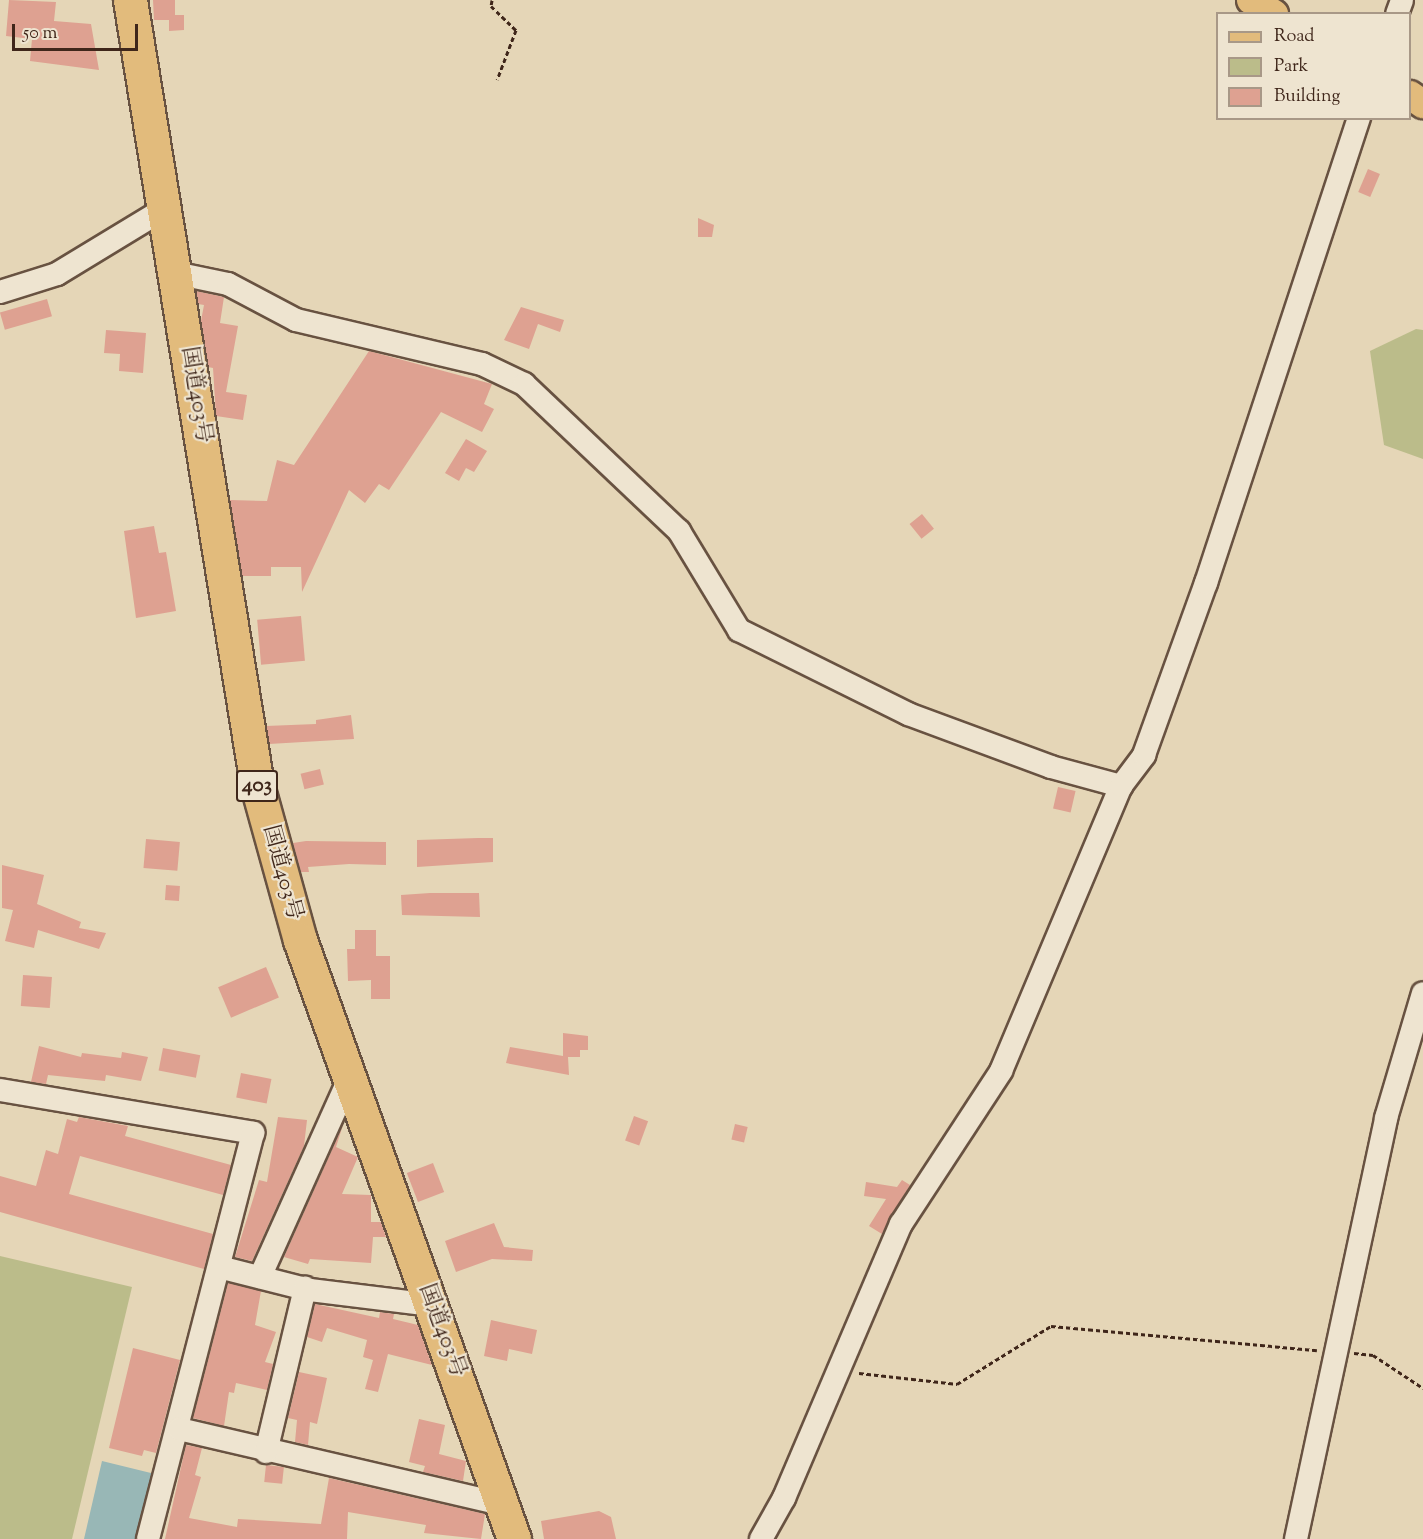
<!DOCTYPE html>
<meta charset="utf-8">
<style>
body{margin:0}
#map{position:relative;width:1423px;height:1539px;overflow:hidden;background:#e5d6b7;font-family:"Sorts Mill Goudy","Noto Serif JP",serif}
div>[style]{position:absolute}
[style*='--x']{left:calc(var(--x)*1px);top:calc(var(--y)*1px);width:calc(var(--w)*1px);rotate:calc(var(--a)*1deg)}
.green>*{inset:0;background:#bbbc8a}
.water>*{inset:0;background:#98b7b6}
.building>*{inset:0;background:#dea191;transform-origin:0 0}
.path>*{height:3px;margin-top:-1.5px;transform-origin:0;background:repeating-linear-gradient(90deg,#3f261a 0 4.5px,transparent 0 7.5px)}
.roads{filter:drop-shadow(2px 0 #685241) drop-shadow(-2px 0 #685241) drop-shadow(0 2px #685241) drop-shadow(0 -2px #685241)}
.minor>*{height:22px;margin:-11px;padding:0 11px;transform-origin:11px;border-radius:11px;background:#eee4d0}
.major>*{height:28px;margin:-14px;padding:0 14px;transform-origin:14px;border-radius:14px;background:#e2bb7c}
.highway>*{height:33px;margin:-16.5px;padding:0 16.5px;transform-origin:16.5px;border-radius:16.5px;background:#e2bb7c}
span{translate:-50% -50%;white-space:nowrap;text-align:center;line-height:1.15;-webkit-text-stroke:4.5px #eee4d0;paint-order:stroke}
.shield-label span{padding:2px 4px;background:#eee4d0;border:2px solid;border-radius:4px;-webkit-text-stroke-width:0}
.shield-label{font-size:21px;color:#3f261a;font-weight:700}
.street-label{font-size:22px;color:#3f261a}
.legend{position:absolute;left:1216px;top:12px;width:195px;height:108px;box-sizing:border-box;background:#eee4d0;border:2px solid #a89887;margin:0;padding:8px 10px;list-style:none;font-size:18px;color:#3f261a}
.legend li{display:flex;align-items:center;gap:12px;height:30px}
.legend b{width:30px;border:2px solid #a89887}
.scale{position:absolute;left:12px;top:24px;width:126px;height:27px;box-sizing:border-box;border:3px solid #3f261a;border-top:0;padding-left:8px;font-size:18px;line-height:21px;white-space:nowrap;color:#3f261a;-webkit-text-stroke:4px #eee4d0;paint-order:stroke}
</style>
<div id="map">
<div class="green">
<div style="clip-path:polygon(1416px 329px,1423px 330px,1423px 459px,1384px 445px,1370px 351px)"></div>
<div style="clip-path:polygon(0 1256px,132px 1287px,72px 1539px,0 1539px)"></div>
</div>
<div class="water">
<div style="clip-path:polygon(102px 1461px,155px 1474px,139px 1539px,84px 1539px)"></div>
</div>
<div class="building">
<div style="clip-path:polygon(9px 0,56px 2px,54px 21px,91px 24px,99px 70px,30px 61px,32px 39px,6px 36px)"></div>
<div style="clip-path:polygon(153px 0,175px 0,175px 15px,184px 15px,184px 30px,169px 31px,169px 20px,154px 20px)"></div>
<div style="left:1368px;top:169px;width:13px;height:25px;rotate:23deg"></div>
<div style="clip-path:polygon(698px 218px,714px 225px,712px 237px,698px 237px)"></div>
<div style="clip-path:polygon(196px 291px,224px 297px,220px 323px,238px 326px,226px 392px,247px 395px,243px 420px,216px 416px,213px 368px,208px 367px,201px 321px,204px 305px,198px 304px)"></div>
<div style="left:47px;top:299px;width:18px;height:49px;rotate:74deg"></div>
<div style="clip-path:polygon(521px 307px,564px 320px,560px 332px,538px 324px,529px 349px,504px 340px)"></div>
<div style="clip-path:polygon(106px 330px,146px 333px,143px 373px,119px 371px,120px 354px,104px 353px)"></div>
<div style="clip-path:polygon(369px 351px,492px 384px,484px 404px,494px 409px,482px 432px,441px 412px,389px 490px,379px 484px,365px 503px,349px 490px,302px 592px,301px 567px,271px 567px,271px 576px,242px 576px,230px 500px,267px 501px,277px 460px,294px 465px)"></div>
<div style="clip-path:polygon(466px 439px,487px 451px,474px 472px,466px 468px,459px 481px,445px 473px)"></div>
<div style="left:922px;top:514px;width:19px;height:16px;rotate:51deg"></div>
<div style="clip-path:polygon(154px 526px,159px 553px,166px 552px,176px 611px,136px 618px,124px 531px)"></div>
<div style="left:301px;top:616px;width:45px;height:44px;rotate:85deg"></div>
<div style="clip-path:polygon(351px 715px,354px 739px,269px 744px,266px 726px,316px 724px,316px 720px)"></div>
<div style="left:320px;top:769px;width:16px;height:20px;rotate:76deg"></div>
<div style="left:1058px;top:787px;width:18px;height:22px;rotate:13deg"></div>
<div style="clip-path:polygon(478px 838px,493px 838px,493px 862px,417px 867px,417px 840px)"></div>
<div style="left:146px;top:839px;width:34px;height:29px;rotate:5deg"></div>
<div style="clip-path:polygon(306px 841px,386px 842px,386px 865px,349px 864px,308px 867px,309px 872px,301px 872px,293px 843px)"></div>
<div style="clip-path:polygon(2px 865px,44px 875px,37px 904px,81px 922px,79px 928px,106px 933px,99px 949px,38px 930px,34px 948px,5px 941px,13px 910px,2px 908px)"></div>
<div style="left:166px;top:885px;width:14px;height:15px;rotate:4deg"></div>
<div style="clip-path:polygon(430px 893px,479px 893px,480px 917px,402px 915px,401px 895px)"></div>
<div style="clip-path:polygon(355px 930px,376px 930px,376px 956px,390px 956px,390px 999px,371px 999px,371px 980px,348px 981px,347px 949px,355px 949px)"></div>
<div style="left:266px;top:967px;width:33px;height:52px;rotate:67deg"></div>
<div style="left:23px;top:975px;width:29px;height:31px;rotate:4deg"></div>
<div style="clip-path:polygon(563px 1033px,588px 1036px,588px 1050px,580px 1050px,580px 1057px,568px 1057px,569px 1075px,506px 1063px,510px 1047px,563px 1056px)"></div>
<div style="clip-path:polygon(39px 1046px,81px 1057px,82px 1053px,121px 1058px,122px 1052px,148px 1057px,141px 1081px,106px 1075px,105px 1081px,48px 1075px,46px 1084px,31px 1082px)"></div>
<div style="left:163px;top:1048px;width:38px;height:23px;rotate:11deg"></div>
<div style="left:241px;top:1073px;width:31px;height:25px;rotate:11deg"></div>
<div style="left:634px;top:1116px;width:15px;height:26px;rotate:20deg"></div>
<div style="clip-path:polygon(79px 1117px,128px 1126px,125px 1136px,231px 1165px,223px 1195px,80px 1156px,69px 1194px,213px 1234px,204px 1269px,0 1212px,0 1176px,36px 1186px,46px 1150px,58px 1154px,67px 1119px,77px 1122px)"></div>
<div style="clip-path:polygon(278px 1117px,307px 1120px,304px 1146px,252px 1261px,235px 1257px,259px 1180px,267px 1182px)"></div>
<div style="left:735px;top:1124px;width:13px;height:16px;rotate:13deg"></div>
<div style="clip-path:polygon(343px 1125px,336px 1147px,358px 1157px,342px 1194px,371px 1195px,371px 1222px,381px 1222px,386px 1237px,373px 1237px,371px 1263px,310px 1259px,308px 1264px,284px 1257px)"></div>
<div style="left:433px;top:1163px;width:31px;height:28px;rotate:69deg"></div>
<div style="clip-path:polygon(902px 1180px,910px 1185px,882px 1234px,869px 1226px,886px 1199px,864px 1196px,866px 1182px,897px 1187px)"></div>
<div style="clip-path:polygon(494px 1223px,504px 1247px,533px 1250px,532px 1261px,492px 1259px,456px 1272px,445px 1241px)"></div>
<div style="clip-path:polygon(228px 1283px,261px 1291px,255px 1325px,276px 1332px,265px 1362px,273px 1364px,267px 1390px,236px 1383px,234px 1393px,229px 1392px,224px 1426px,193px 1418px)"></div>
<div style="clip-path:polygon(315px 1304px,379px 1318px,380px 1312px,394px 1314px,393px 1319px,418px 1325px,432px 1365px,388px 1354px,378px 1392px,365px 1389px,373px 1360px,363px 1357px,367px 1340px,327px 1328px,322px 1342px,307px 1337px)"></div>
<div style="clip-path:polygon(491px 1320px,537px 1330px,532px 1354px,509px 1349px,507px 1361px,484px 1356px)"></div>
<div style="clip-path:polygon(133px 1348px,180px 1360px,156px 1453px,144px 1450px,142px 1456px,109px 1448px)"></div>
<div style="clip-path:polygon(299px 1372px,327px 1378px,317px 1424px,310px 1422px,308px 1445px,295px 1442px,297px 1420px,288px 1418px)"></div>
<div style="clip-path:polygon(419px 1419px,445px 1425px,439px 1454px,466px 1461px,463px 1481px,423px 1472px,425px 1466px,409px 1462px)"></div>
<div style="clip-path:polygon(186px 1445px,202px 1448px,195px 1475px,201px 1477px,189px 1518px,237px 1527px,238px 1519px,321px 1524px,329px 1478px,485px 1514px,481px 1539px,424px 1533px,426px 1525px,348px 1512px,347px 1539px,165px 1539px)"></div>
<div style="left:266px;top:1465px;width:18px;height:17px;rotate:6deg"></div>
<div style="clip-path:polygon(599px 1511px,611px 1517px,616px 1539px,544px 1539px,541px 1521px)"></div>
</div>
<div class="path">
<div style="--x:492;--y:0;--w:6;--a:99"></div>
<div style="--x:491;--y:6;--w:35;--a:44"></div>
<div style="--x:516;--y:30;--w:53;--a:110.8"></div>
<div style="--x:1354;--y:1353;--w:19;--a:6"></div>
<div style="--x:1373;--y:1355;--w:60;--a:33.4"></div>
<div style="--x:859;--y:1373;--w:99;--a:6.4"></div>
<div style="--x:957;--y:1384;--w:110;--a:-31.7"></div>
<div style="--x:1051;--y:1326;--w:267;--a:5.2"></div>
</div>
<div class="roads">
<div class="minor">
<div style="--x:1397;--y:14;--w:15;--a:-70"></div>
<div style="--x:175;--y:273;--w:54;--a:11.7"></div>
<div style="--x:228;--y:284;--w:77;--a:27.9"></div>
<div style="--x:296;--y:320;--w:191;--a:13.3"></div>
<div style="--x:482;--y:364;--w:47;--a:25.5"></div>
<div style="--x:524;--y:384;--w:214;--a:43.5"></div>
<div style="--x:679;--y:531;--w:116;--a:58.8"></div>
<div style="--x:739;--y:630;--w:189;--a:26.4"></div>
<div style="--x:908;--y:714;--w:153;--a:20.3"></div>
<div style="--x:1051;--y:767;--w:73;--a:15.2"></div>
<div style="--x:0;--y:292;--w:60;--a:-17.5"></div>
<div style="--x:57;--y:274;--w:125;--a:-31.3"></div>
<div style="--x:0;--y:1090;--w:257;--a:9.6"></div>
<div style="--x:253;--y:1133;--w:419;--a:104.5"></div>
<div style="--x:219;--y:1267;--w:94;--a:14.2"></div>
<div style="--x:310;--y:1290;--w:123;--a:7"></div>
<div style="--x:260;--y:1277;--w:219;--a:-65.8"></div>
<div style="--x:179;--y:1429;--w:331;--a:13.1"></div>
<div style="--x:266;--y:1452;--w:169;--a:-76.6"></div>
<div style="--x:761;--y:1539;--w:47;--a:-60.7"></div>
<div style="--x:784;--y:1498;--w:298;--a:-66.9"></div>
<div style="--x:901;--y:1224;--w:183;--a:-56.8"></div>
<div style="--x:1001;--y:1071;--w:309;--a:-67.2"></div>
<div style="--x:1121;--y:786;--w:39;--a:-53"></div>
<div style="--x:1144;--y:755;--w:183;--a:-70.2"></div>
<div style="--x:1206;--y:583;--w:490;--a:-71.8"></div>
<div style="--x:1296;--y:1539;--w:431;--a:-77.9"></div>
<div style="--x:1386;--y:1118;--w:130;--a:-73.5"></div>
</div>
<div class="major">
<div style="--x:1251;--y:0;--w:27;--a:31"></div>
<div style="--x:1410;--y:95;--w:16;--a:35"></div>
</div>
<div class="highway">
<div style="--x:130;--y:0;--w:795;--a:80.81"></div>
<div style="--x:257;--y:785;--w:161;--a:74.5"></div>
<div style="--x:300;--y:940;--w:636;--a:70.34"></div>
</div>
</div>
<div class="shield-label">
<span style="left:257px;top:786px">403</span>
</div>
<div class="street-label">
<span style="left:195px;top:395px;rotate:81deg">国道403号</span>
<span style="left:281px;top:873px;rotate:75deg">国道403号</span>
<span style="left:441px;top:1331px;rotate:70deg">国道403号</span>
</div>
<ul class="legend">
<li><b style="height:8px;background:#e2bb7c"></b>Road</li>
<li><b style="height:16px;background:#bbbc8a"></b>Park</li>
<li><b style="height:16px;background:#dea191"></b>Building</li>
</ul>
<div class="scale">50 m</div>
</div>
